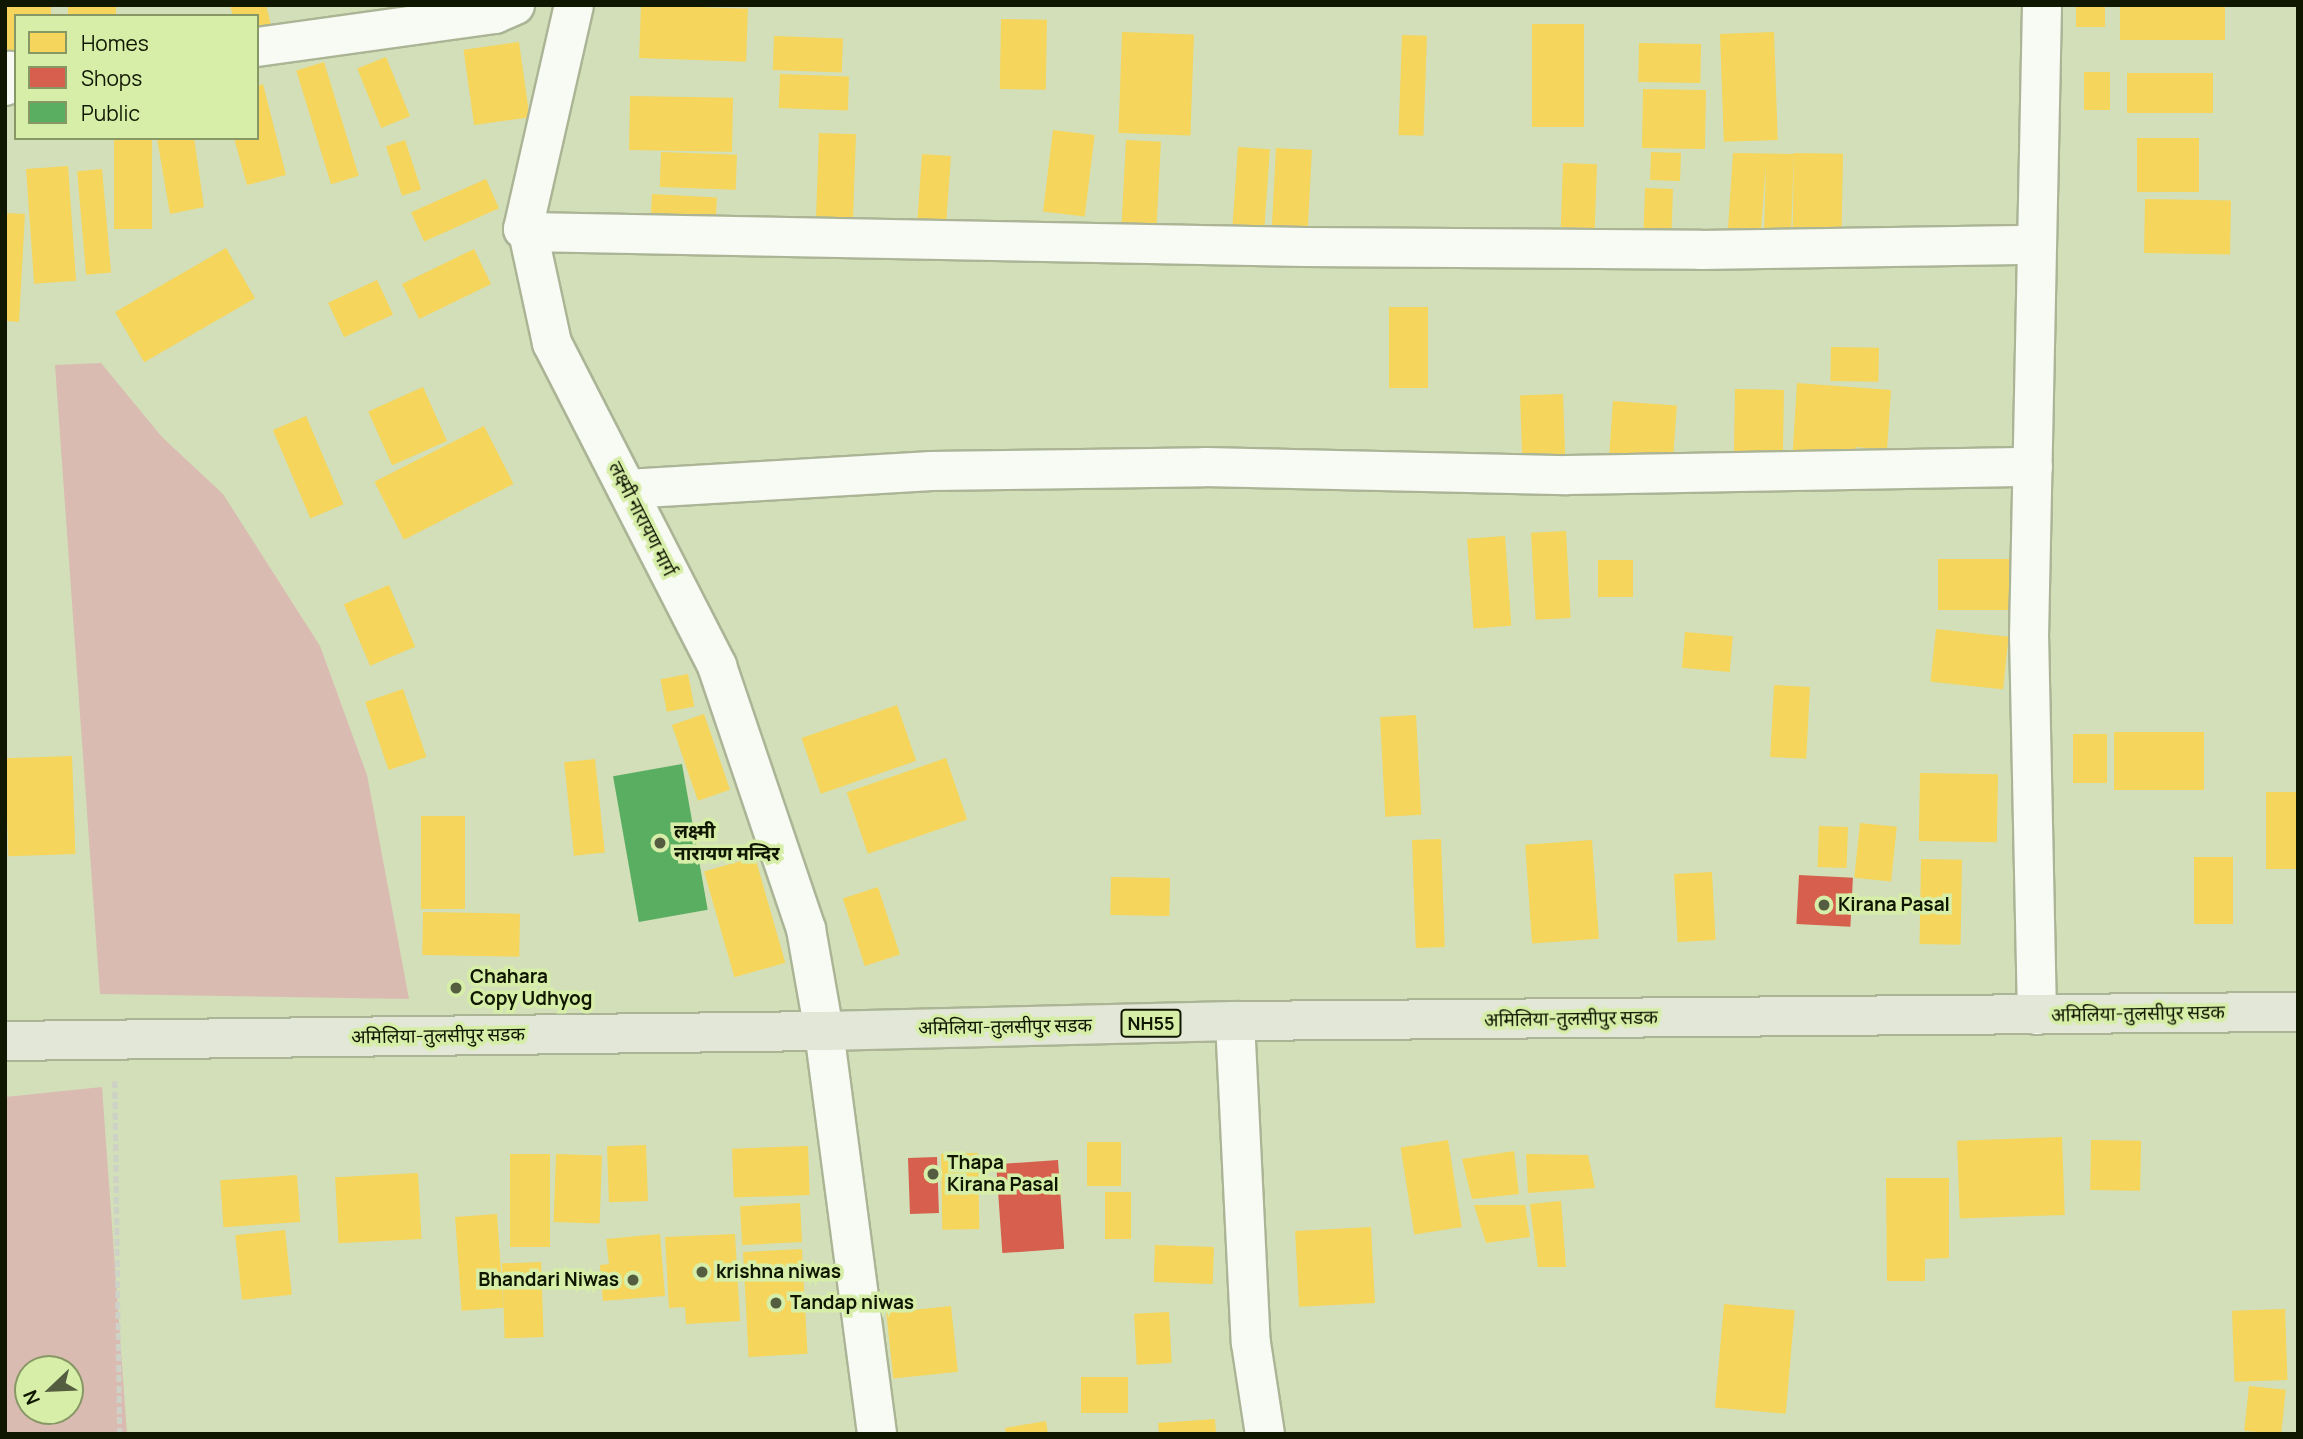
<!DOCTYPE html>
<meta charset="utf-8">
<style>
body{margin:0}
#map{position:relative;width:2303px;height:1439px;overflow:hidden;background:#d2dfb8;font-family:Manrope,"Noto Sans Devanagari",sans-serif}
div>[style]{position:absolute}
[style*='--x']{left:calc(var(--x)*1px);top:calc(var(--y)*1px);width:calc(var(--w)*1px);rotate:calc(var(--a)*1deg)}
.green>*{inset:0;background:#dabbb2}
.homes>*{inset:0;background:#f6d55c;transform-origin:0 0}
.shops>*{inset:0;background:#d6604d;transform-origin:0 0}
.public>*{inset:0;background:#5aae61;transform-origin:0 0}
.path>*{height:4.5px;margin-top:-2.25px;transform-origin:0;background:repeating-linear-gradient(90deg,#cdd1c6 0 7px,transparent 0 10.5px)}
.roads{filter:drop-shadow(2px 0 #abb596) drop-shadow(-2px 0 #abb596) drop-shadow(0 2px #abb596) drop-shadow(0 -2px #abb596)}
.minor>*{height:38px;margin:-19px;padding:0 19px;transform-origin:19px;border-radius:19px;background:#f8faf4}
.primary>*{height:38px;margin:-19px;padding:0 19px;transform-origin:19px;border-radius:19px;background:#e2e7d7}
.dots>*{width:19px;height:19px;translate:-50% -50%;box-sizing:border-box;border:4px solid #d7eea9;border-radius:50%}
span{translate:-50% -50%;white-space:nowrap;text-align:center;line-height:1.15;-webkit-text-stroke:7px #d7eea9;paint-order:stroke}
.shield-label span{padding:2px 5px;background:#d7eea9;border:2px solid;border-radius:5px;-webkit-text-stroke-width:0}
.shield-label{font-size:18px;color:#101700;font-weight:700}
.street-label{font-size:19px;color:#101700}
.poi-label{font-size:19px;color:#101700;font-weight:700}
.left{translate:0 -50%;text-align:left}
.right{translate:-100% -50%;text-align:right}
.frame{position:absolute;inset:0;border:7px solid #101700;pointer-events:none}
.legend{position:absolute;left:14px;top:14px;width:245px;height:126px;box-sizing:border-box;background:#d7eea9;border:2px solid #879865;margin:0;padding:9px 12px;list-style:none;font-size:21px;color:#101700}
.legend li{display:flex;align-items:center;gap:14px;height:35px}
.legend b{width:35px;border:2px solid #879865}
.north{position:absolute;left:14px;top:1355px;width:70px;height:70px;box-sizing:border-box;background:#d7eea9;border:2px solid #879865;border-radius:50%;rotate:247deg;font-size:19px;font-weight:700;line-height:28px;text-align:center;color:#101700}
.north::after{content:'';display:block;margin:auto;width:24px;height:32px;background:#545d40;clip-path:polygon(50% 0,100% 100%,50% 72%,0 100%)}
</style>
<div id="map">
<div class="green">
<div style="clip-path:polygon(101px 363px,162px 437px,223px 494px,320px 646px,367px 775px,409px 999px,100px 994px,55px 365px)"></div>
<div style="clip-path:polygon(evenodd,102px 1087px,127px 1434px,5px 1434px,5px 1097px,102px 1087px,28px 1369px,70px 1369px,70px 1411px,28px 1411px,28px 1369px)"></div>
</div>
<div class="homes">
<div style="clip-path:polygon(5px 5px,51px 5px,51px 16px,16px 16px,16px 56px,5px 56px)"></div>
<div style="left:68px;top:5px;width:48px;height:11px"></div>
<div style="clip-path:polygon(230px 5px,266px 5px,272px 29px,257px 31px,257px 16px,233px 16px)"></div>
<div style="left:641px;top:5px;width:107px;height:53px;rotate:2deg"></div>
<div style="left:2076px;top:5px;width:29px;height:22px"></div>
<div style="left:2120px;top:5px;width:105px;height:35px"></div>
<div style="left:1001px;top:19px;width:46px;height:70px;rotate:1deg"></div>
<div style="left:1532px;top:24px;width:52px;height:103px"></div>
<div style="left:1122px;top:32px;width:72px;height:101px;rotate:2deg"></div>
<div style="left:1774px;top:32px;width:108px;height:54px;rotate:88deg"></div>
<div style="left:1402px;top:35px;width:25px;height:100px;rotate:2deg"></div>
<div style="left:774px;top:36px;width:69px;height:34px;rotate:2deg"></div>
<div style="left:519px;top:42px;width:76px;height:56px;rotate:82deg"></div>
<div style="left:1639px;top:43px;width:62px;height:39px;rotate:1deg"></div>
<div style="left:386px;top:57px;width:64px;height:31px;rotate:68deg"></div>
<div style="left:324px;top:62px;width:119px;height:29px;rotate:73deg"></div>
<div style="left:2084px;top:72px;width:26px;height:38px"></div>
<div style="left:2127px;top:73px;width:86px;height:40px"></div>
<div style="left:780px;top:74px;width:69px;height:34px;rotate:2deg"></div>
<div style="clip-path:polygon(263px 84px,286px 175px,247px 185px,234px 138px,257px 138px,257px 86px)"></div>
<div style="left:1643px;top:89px;width:63px;height:59px;rotate:1deg"></div>
<div style="left:630px;top:96px;width:103px;height:54px;rotate:1deg"></div>
<div style="left:1053px;top:130px;width:42px;height:82px;rotate:7deg"></div>
<div style="left:819px;top:133px;width:37px;height:90px;rotate:2deg"></div>
<div style="left:114px;top:138px;width:38px;height:91px"></div>
<div style="clip-path:polygon(157px 138px,194px 138px,204px 207px,170px 214px)"></div>
<div style="left:2137px;top:138px;width:62px;height:54px"></div>
<div style="left:405px;top:140px;width:52px;height:20px;rotate:72deg"></div>
<div style="left:1126px;top:140px;width:35px;height:94px;rotate:3deg"></div>
<div style="left:1238px;top:147px;width:32px;height:78px;rotate:4deg"></div>
<div style="left:1276px;top:148px;width:36px;height:95px;rotate:3deg"></div>
<div style="left:661px;top:152px;width:76px;height:35px;rotate:2deg"></div>
<div style="left:1651px;top:152px;width:30px;height:28px;rotate:2deg"></div>
<div style="clip-path:polygon(1733px 153px,1794px 154px,1791px 233px,1764px 232px,1766px 163px,1761px 230px,1728px 228px)"></div>
<div style="left:1794px;top:153px;width:49px;height:80px;rotate:1deg"></div>
<div style="left:922px;top:154px;width:29px;height:68px;rotate:4deg"></div>
<div style="left:1563px;top:163px;width:34px;height:64px;rotate:2deg"></div>
<div style="left:68px;top:166px;width:115px;height:42px;rotate:86deg"></div>
<div style="left:102px;top:169px;width:104px;height:25px;rotate:85deg"></div>
<div style="left:486px;top:179px;width:32px;height:82px;rotate:66deg"></div>
<div style="left:1645px;top:188px;width:28px;height:40px;rotate:2deg"></div>
<div style="left:652px;top:194px;width:65px;height:30px;rotate:3deg"></div>
<div style="left:2145px;top:199px;width:86px;height:54px;rotate:1deg"></div>
<div style="clip-path:polygon(5px 213px,25px 214px,19px 322px,5px 321px)"></div>
<div style="left:226px;top:248px;width:58px;height:128px;rotate:60deg"></div>
<div style="left:474px;top:249px;width:39px;height:80px;rotate:64deg"></div>
<div style="left:377px;top:280px;width:38px;height:54px;rotate:65deg"></div>
<div style="left:1389px;top:307px;width:39px;height:81px"></div>
<div style="left:1831px;top:347px;width:48px;height:34px;rotate:1deg"></div>
<div style="clip-path:polygon(1797px 383px,1891px 390px,1887px 450px,1856px 447px,1854px 468px,1792px 463px)"></div>
<div style="left:423px;top:387px;width:59px;height:60px;rotate:66deg"></div>
<div style="left:1735px;top:389px;width:49px;height:66px;rotate:1deg"></div>
<div style="left:1563px;top:394px;width:69px;height:43px;rotate:88deg"></div>
<div style="left:1613px;top:401px;width:64px;height:62px;rotate:4deg"></div>
<div style="left:306px;top:416px;width:96px;height:36px;rotate:67deg"></div>
<div style="left:484px;top:426px;width:65px;height:123px;rotate:63deg"></div>
<div style="left:1566px;top:531px;width:87px;height:35px;rotate:87deg"></div>
<div style="left:1505px;top:536px;width:90px;height:38px;rotate:86deg"></div>
<div style="left:1938px;top:559px;width:86px;height:51px"></div>
<div style="left:1598px;top:560px;width:35px;height:37px"></div>
<div style="left:389px;top:585px;width:67px;height:49px;rotate:67deg"></div>
<div style="left:1936px;top:629px;width:73px;height:53px;rotate:6deg"></div>
<div style="left:1685px;top:632px;width:48px;height:36px;rotate:5deg"></div>
<div style="left:688px;top:674px;width:33px;height:28px;rotate:79deg"></div>
<div style="left:1774px;top:685px;width:36px;height:72px;rotate:3deg"></div>
<div style="left:403px;top:689px;width:72px;height:40px;rotate:71deg"></div>
<div style="left:897px;top:705px;width:59px;height:101px;rotate:71deg"></div>
<div style="left:704px;top:714px;width:80px;height:34px;rotate:71deg"></div>
<div style="left:1416px;top:715px;width:100px;height:36px;rotate:87deg"></div>
<div style="left:2114px;top:732px;width:90px;height:58px"></div>
<div style="left:2073px;top:734px;width:34px;height:49px"></div>
<div style="left:72px;top:756px;width:98px;height:67px;rotate:88deg"></div>
<div style="left:946px;top:758px;width:65px;height:105px;rotate:71deg"></div>
<div style="left:595px;top:759px;width:94px;height:31px;rotate:84deg"></div>
<div style="left:1920px;top:773px;width:78px;height:68px;rotate:1deg"></div>
<div style="left:2298px;top:792px;width:77px;height:32px;rotate:90deg"></div>
<div style="left:421px;top:816px;width:44px;height:93px"></div>
<div style="left:1860px;top:823px;width:37px;height:55px;rotate:6deg"></div>
<div style="left:1819px;top:826px;width:29px;height:41px;rotate:2deg"></div>
<div style="left:1441px;top:839px;width:108px;height:29px;rotate:88deg"></div>
<div style="left:1592px;top:840px;width:99px;height:67px;rotate:86deg"></div>
<div style="left:755px;top:857px;width:110px;height:53px;rotate:74deg"></div>
<div style="left:2194px;top:857px;width:39px;height:67px"></div>
<div style="left:1921px;top:859px;width:41px;height:85px;rotate:1deg"></div>
<div style="left:1712px;top:872px;width:68px;height:38px;rotate:87deg"></div>
<div style="left:1111px;top:877px;width:59px;height:38px;rotate:1deg"></div>
<div style="left:878px;top:887px;width:71px;height:37px;rotate:72deg"></div>
<div style="left:423px;top:912px;width:97px;height:43px;rotate:1deg"></div>
<div style="left:2062px;top:1137px;width:78px;height:105px;rotate:88deg"></div>
<div style="left:1448px;top:1140px;width:88px;height:48px;rotate:81deg"></div>
<div style="left:2091px;top:1140px;width:50px;height:50px;rotate:1deg"></div>
<div style="left:1121px;top:1142px;width:44px;height:34px;rotate:90deg"></div>
<div style="left:646px;top:1145px;width:56px;height:39px;rotate:88deg"></div>
<div style="left:808px;top:1146px;width:49px;height:76px;rotate:88deg"></div>
<div style="clip-path:polygon(1514px 1151px,1519px 1194px,1472px 1199px,1462px 1159px)"></div>
<div style="left:978px;top:1153px;width:76px;height:37px;rotate:89deg"></div>
<div style="left:510px;top:1154px;width:40px;height:93px"></div>
<div style="left:556px;top:1154px;width:46px;height:68px;rotate:2deg"></div>
<div style="clip-path:polygon(1526px 1154px,1588px 1155px,1595px 1188px,1528px 1193px)"></div>
<div style="left:418px;top:1173px;width:66px;height:83px;rotate:87deg"></div>
<div style="left:297px;top:1175px;width:47px;height:77px;rotate:86deg"></div>
<div style="clip-path:polygon(1886px 1178px,1949px 1178px,1949px 1258px,1925px 1259px,1925px 1281px,1887px 1281px)"></div>
<div style="left:1105px;top:1192px;width:26px;height:47px"></div>
<div style="clip-path:polygon(1561px 1201px,1566px 1267px,1538px 1267px,1530px 1204px)"></div>
<div style="left:800px;top:1203px;width:39px;height:60px;rotate:87deg"></div>
<div style="clip-path:polygon(1474px 1205px,1525px 1205px,1530px 1237px,1486px 1243px)"></div>
<div style="left:497px;top:1214px;width:94px;height:42px;rotate:86deg"></div>
<div style="left:1371px;top:1227px;width:76px;height:76px;rotate:87deg"></div>
<div style="left:285px;top:1230px;width:65px;height:50px;rotate:84deg"></div>
<div style="clip-path:polygon(660px 1234px,665px 1296px,603px 1301px,600px 1265px,609px 1264px,606px 1239px)"></div>
<div style="clip-path:polygon(735px 1234px,740px 1321px,686px 1324px,685px 1307px,669px 1308px,665px 1237px)"></div>
<div style="left:1155px;top:1245px;width:59px;height:37px;rotate:2deg"></div>
<div style="left:802px;top:1249px;width:105px;height:59px;rotate:87deg"></div>
<div style="left:541px;top:1262px;width:75px;height:39px;rotate:88deg"></div>
<div style="left:1724px;top:1304px;width:71px;height:104px;rotate:5deg"></div>
<div style="left:951px;top:1306px;width:66px;height:65px;rotate:84deg"></div>
<div style="left:2285px;top:1309px;width:71px;height:53px;rotate:88deg"></div>
<div style="left:1169px;top:1312px;width:51px;height:35px;rotate:87deg"></div>
<div style="left:1081px;top:1377px;width:47px;height:36px"></div>
<div style="left:2249px;top:1386px;width:37px;height:45px;rotate:6deg"></div>
<div style="clip-path:polygon(1215px 1419px,1216px 1434px,1159px 1434px,1158px 1423px)"></div>
<div style="clip-path:polygon(1046px 1421px,1048px 1434px,1006px 1434px,1005px 1428px)"></div>
</div>
<div class="shops">
<div style="left:1799px;top:875px;width:54px;height:49px;rotate:3deg"></div>
<div style="left:937px;top:1157px;width:56px;height:29px;rotate:88deg"></div>
<div style="left:1058px;top:1160px;width:89px;height:62px;rotate:86deg"></div>
</div>
<div class="public">
<div style="left:682px;top:764px;width:148px;height:70px;rotate:80deg"></div>
</div>
<div class="path">
<div style="--x:115;--y:1081;--w:353;--a:89.2"></div>
</div>
<div class="roads">
<div class="minor">
<div style="--x:574;--y:5;--w:230;--a:102.8"></div>
<div style="--x:523;--y:229;--w:6;--a:31"></div>
<div style="--x:528;--y:232;--w:114;--a:77.8"></div>
<div style="--x:552;--y:343;--w:363;--a:62.9"></div>
<div style="--x:717;--y:666;--w:278;--a:71.3"></div>
<div style="--x:806;--y:929;--w:104;--a:80"></div>
<div style="--x:824;--y:1031;--w:406;--a:82.5"></div>
<div style="--x:257;--y:47;--w:240;--a:-7.9"></div>
<div style="--x:495;--y:14;--w:22;--a:-24"></div>
<div style="--x:5;--y:86;--w:16;--a:-72"></div>
<div style="--x:10;--y:71;--w:6;--a:0"></div>
<div style="--x:528;--y:232;--w:777;--a:1.11"></div>
<div style="--x:1305;--y:247;--w:396;--a:0.4"></div>
<div style="--x:1701;--y:250;--w:335;--a:-0.9"></div>
<div style="--x:627;--y:489;--w:305;--a:-3.4"></div>
<div style="--x:931;--y:471;--w:274;--a:-0.8"></div>
<div style="--x:1205;--y:467;--w:362;--a:1.3"></div>
<div style="--x:1567;--y:475;--w:466;--a:-1"></div>
<div style="--x:2037;--y:1015;--w:378;--a:-91.2"></div>
<div style="--x:2029;--y:637;--w:632;--a:-88.82"></div>
<div style="--x:1235;--y:1021;--w:322;--a:87.2"></div>
<div style="--x:1251;--y:1343;--w:92;--a:81.3"></div>
</div>
<div class="primary">
<div style="--x:5;--y:1041;--w:819;--a:-0.7"></div>
<div style="--x:824;--y:1031;--w:411;--a:-1.4"></div>
<div style="--x:1235;--y:1021;--w:1063;--a:-0.49"></div>
</div>
</div>
<div class="dots">
<div style="left:660px;top:843px;background:#545d40"></div>
<div style="left:1824px;top:905px;background:#545d40"></div>
<div style="left:456px;top:988px;background:#545d40"></div>
<div style="left:933px;top:1174px;background:#545d40"></div>
<div style="left:702px;top:1272px;background:#545d40"></div>
<div style="left:633px;top:1280px;background:#545d40"></div>
<div style="left:776px;top:1303px;background:#545d40"></div>
</div>
<div class="shield-label">
<span style="left:1151px;top:1023px">NH55</span>
</div>
<div class="street-label">
<span style="left:642px;top:519px;rotate:63deg">लक्ष्मी नारायण मार्ग</span>
<span style="left:2138px;top:1014px;rotate:-1deg">अमिलिया-तुलसीपुर सडक</span>
<span style="left:1571px;top:1019px;rotate:-1deg">अमिलिया-तुलसीपुर सडक</span>
<span style="left:1005px;top:1027px;rotate:-1deg">अमिलिया-तुलसीपुर सडक</span>
<span style="left:438px;top:1036px;rotate:-1deg">अमिलिया-तुलसीपुर सडक</span>
</div>
<div class="poi-label">
<span class="left" style="left:674px;top:843px">लक्ष्मी<br>नारायण मन्दिर</span>
<span class="left" style="left:1838px;top:905px">Kirana Pasal</span>
<span class="left" style="left:470px;top:988px">Chahara<br>Copy Udhyog</span>
<span class="left" style="left:947px;top:1174px">Thapa<br>Kirana Pasal</span>
<span class="left" style="left:716px;top:1272px">krishna niwas</span>
<span class="right" style="left:619px;top:1280px">Bhandari Niwas</span>
<span class="left" style="left:790px;top:1303px">Tandap niwas</span>
</div>
<div class="frame"></div>
<ul class="legend">
<li><b style="height:19px;background:#f6d55c"></b>Homes</li>
<li><b style="height:19px;background:#d6604d"></b>Shops</li>
<li><b style="height:19px;background:#5aae61"></b>Public</li>
</ul>
<div class="north">N</div>
</div>
